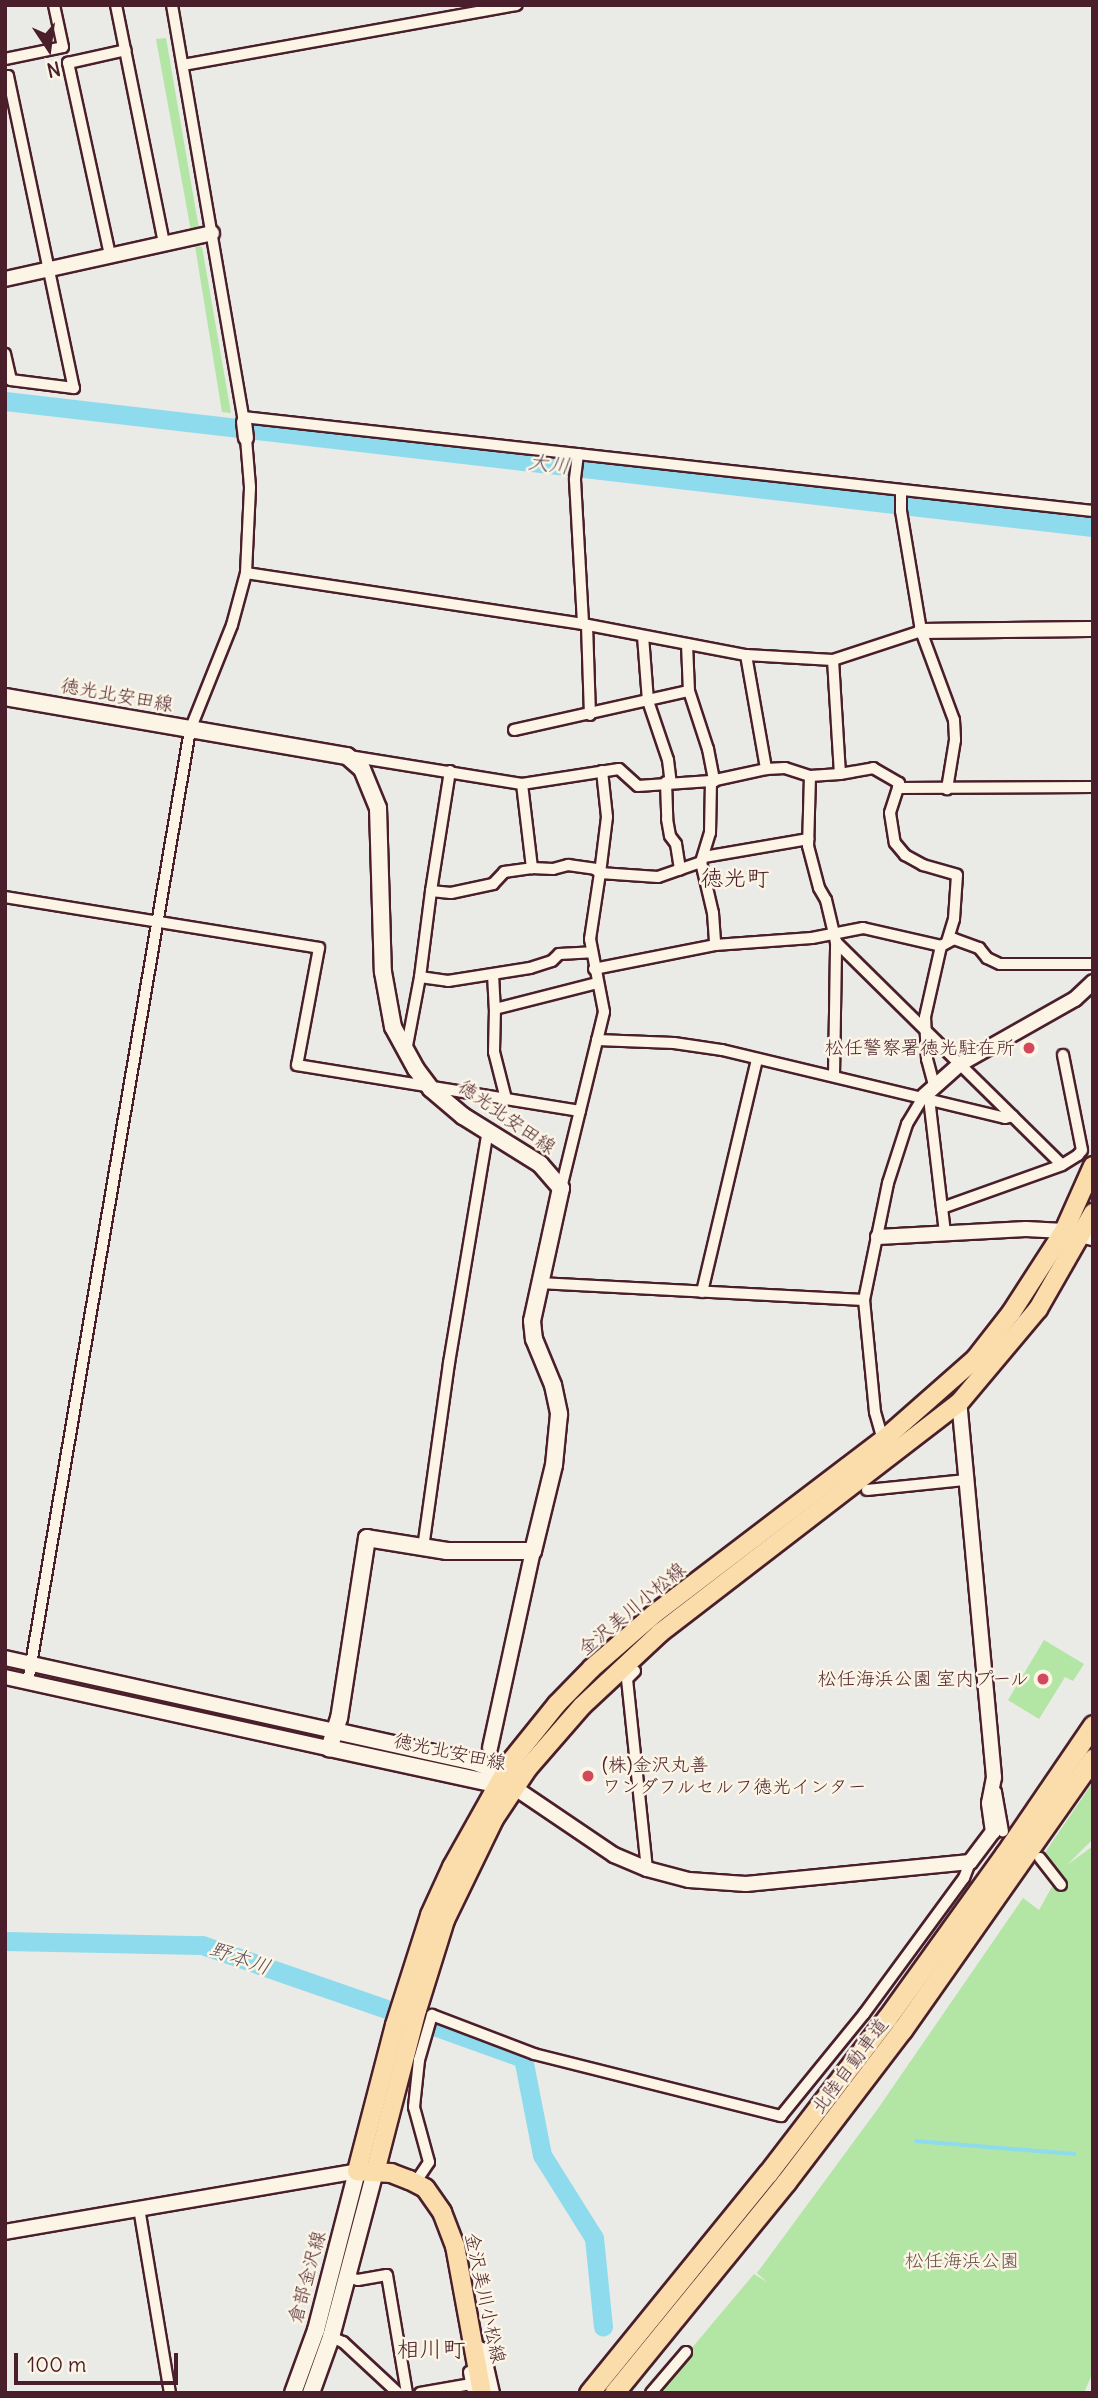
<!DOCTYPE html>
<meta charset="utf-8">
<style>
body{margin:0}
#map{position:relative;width:1098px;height:2398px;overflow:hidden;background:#eaeae6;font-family:Delius,"Klee One",sans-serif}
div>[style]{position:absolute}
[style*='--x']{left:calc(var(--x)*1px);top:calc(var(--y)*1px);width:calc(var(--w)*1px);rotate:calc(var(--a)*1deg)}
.green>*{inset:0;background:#b3e5a5}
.stream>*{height:3.5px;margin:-1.75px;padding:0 1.75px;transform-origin:1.75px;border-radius:1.75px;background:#8edbed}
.river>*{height:19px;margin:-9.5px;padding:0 9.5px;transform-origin:9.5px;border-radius:9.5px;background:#8edbed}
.roads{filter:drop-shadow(2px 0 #4a1f2b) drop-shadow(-2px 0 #4a1f2b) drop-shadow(0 2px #4a1f2b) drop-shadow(0 -2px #4a1f2b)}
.minor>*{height:10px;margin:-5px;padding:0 5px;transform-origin:5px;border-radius:5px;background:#fcf5e5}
.tertiary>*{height:14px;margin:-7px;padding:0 7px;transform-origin:7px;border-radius:7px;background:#fcf5e5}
.secondary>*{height:16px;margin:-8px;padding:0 8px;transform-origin:8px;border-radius:8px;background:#fcf5e5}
.primary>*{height:18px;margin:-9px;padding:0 9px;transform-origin:9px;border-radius:9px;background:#faddab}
.motorway>*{height:19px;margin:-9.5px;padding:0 9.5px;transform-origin:9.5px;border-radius:9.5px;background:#faddab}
.dots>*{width:19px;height:19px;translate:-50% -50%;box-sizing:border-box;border:4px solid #fcf5e5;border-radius:50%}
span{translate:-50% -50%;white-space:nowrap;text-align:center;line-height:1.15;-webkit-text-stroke:5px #fcf5e5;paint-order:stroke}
.street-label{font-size:19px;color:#4a1f2b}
.poi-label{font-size:19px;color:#4a1f2b}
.right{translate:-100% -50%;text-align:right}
.left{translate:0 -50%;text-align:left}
.park-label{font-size:19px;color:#64504a}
.water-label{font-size:21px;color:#5b4e5c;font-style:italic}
.quarter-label{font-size:23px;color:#4a1f2b}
.frame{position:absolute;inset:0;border:7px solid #4a1f2b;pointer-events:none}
.north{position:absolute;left:14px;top:14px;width:70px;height:70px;-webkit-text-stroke:5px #fcf5e5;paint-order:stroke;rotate:167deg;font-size:19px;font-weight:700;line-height:28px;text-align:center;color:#4a1f2b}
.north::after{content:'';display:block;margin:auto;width:24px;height:32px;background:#4a1f2b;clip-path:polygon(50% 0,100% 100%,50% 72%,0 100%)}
.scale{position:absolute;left:14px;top:2353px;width:164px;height:32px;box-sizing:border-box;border:4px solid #4a1f2b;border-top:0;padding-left:9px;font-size:21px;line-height:24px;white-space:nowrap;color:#4a1f2b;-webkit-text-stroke:5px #fcf5e5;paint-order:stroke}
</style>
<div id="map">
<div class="green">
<div style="clip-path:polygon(166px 38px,199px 229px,191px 231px,156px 39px)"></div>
<div style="clip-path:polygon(195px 246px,202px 247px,231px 413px,222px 412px)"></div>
<div style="clip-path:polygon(1044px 1640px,1084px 1664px,1073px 1681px,1065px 1677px,1039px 1719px,1008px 1700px)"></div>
<div style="clip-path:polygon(1093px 1782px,1093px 1839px,1067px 1865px,1093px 1846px,1093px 2372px,1084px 2393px,654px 2393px,754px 2274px,767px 2282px,757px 2273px,877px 2110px,1023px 1898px,1039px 1910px,1059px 1874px,1044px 1854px)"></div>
</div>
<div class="stream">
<div style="--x:916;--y:2141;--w:159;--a:4.7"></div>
</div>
<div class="river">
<div style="--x:5;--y:401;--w:1095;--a:6.61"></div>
<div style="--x:5;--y:1941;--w:197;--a:1.2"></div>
<div style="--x:202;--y:1945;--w:193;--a:19.1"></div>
<div style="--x:434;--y:2026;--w:95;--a:19.8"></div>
<div style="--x:523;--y:2058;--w:99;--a:78.9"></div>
<div style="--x:542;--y:2155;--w:98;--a:57.9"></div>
<div style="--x:594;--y:2238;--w:89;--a:84.2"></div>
</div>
<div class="roads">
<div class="minor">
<div style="--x:116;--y:5;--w:243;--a:78.6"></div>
<div style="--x:172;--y:5;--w:423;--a:80.2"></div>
<div style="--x:5;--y:59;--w:59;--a:-11.7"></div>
<div style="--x:63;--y:47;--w:43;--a:-102.1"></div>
<div style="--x:183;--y:65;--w:339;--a:-10.2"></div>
<div style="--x:5;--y:77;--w:3;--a:-18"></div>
<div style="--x:8;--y:76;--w:319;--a:78.1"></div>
<div style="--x:74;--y:388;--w:64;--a:-172.8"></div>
<div style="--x:11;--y:380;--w:27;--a:-103"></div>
<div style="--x:110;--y:255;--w:197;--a:-102.3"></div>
<div style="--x:68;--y:63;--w:59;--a:-12.6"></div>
<div style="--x:243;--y:417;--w:855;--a:6.31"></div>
<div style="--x:578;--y:454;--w:26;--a:97"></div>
<div style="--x:575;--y:480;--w:144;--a:86.8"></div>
<div style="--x:901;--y:490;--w:21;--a:90"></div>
<div style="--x:901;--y:511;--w:122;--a:80.5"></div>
<div style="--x:921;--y:631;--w:95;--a:69.7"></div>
<div style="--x:954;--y:720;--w:20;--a:87"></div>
<div style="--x:955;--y:740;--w:50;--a:99.3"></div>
<div style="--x:246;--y:573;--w:341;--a:8.6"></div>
<div style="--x:583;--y:624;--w:166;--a:10.8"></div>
<div style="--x:746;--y:655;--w:87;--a:3.3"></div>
<div style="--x:833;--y:660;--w:93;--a:-18.2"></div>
<div style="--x:587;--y:625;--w:90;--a:88.1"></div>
<div style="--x:643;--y:636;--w:65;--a:85.6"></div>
<div style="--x:648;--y:701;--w:62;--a:71.3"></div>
<div style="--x:668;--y:760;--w:23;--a:83"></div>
<div style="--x:687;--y:644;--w:47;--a:87.6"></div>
<div style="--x:689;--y:691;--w:61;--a:71.9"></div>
<div style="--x:708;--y:749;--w:33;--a:79"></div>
<div style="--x:746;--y:655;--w:116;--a:80"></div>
<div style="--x:833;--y:660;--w:114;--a:86.5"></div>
<div style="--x:514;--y:730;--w:179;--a:-12.6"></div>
<div style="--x:349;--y:756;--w:175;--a:9.2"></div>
<div style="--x:522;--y:784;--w:98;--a:-8.8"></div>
<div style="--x:619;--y:769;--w:25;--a:42"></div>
<div style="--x:638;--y:786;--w:73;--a:-3.9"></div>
<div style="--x:711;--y:781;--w:56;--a:-12.3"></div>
<div style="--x:766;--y:769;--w:19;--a:-3"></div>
<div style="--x:785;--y:768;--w:26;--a:18"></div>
<div style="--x:810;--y:776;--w:30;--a:-4"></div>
<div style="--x:840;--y:774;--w:34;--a:-10"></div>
<div style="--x:873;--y:768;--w:30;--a:30"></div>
<div style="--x:899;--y:783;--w:5;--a:101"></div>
<div style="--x:898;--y:788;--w:195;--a:-0.3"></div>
<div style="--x:450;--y:771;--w:121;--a:99"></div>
<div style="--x:431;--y:891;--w:20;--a:6"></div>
<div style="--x:451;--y:893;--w:43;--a:-12.1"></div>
<div style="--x:493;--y:884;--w:16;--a:-47"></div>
<div style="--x:504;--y:872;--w:28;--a:-8"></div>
<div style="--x:602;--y:771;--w:46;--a:83.8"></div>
<div style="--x:607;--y:817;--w:56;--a:97.1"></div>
<div style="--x:600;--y:873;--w:58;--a:3.9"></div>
<div style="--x:658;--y:877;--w:46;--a:-19.2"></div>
<div style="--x:701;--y:862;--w:52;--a:76.8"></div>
<div style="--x:713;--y:913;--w:32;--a:86"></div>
<div style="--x:810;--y:776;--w:70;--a:91.6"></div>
<div style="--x:808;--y:846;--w:43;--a:75.3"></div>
<div style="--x:819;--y:888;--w:14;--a:60"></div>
<div style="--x:826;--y:900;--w:43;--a:76.6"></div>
<div style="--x:836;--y:942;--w:317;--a:44.6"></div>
<div style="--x:666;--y:782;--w:37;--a:88"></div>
<div style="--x:667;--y:819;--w:17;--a:80"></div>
<div style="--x:670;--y:836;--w:10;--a:53"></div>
<div style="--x:676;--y:844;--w:26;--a:81"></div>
<div style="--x:522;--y:784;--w:85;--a:83.2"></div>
<div style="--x:532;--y:868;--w:21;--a:3"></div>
<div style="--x:553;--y:869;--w:16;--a:-15"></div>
<div style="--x:568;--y:865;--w:27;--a:8"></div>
<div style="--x:595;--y:869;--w:6;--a:39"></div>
<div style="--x:600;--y:873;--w:67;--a:98.6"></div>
<div style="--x:590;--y:939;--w:74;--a:79.1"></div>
<div style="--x:604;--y:1012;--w:181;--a:103.7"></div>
<div style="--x:898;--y:788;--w:26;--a:108"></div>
<div style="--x:890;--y:813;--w:30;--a:81"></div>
<div style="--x:895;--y:843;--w:16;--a:50"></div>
<div style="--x:905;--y:855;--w:21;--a:29"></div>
<div style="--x:923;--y:865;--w:35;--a:16"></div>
<div style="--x:957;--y:875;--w:44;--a:93.9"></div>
<div style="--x:954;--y:919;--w:24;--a:107"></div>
<div style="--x:704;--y:857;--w:106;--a:-9.8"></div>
<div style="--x:701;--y:862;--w:30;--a:-73"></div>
<div style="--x:710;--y:833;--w:52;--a:-88.9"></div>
<div style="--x:5;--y:897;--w:318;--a:9.2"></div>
<div style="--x:319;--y:948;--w:119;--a:100.6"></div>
<div style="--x:297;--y:1065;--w:212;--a:9.2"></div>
<div style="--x:594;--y:969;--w:123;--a:-11.2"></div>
<div style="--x:715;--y:945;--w:97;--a:-4.1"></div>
<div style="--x:812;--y:938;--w:52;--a:-11.1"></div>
<div style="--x:863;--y:928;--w:80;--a:13"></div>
<div style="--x:941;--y:946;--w:15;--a:-28"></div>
<div style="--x:954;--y:939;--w:27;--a:20"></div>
<div style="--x:979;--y:948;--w:13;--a:51"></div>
<div style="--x:987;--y:958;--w:14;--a:25"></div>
<div style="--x:1000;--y:964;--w:93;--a:0"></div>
<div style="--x:493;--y:974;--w:35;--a:87"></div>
<div style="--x:420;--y:977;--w:87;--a:-82.7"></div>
<div style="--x:597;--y:1040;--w:77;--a:2.2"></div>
<div style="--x:674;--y:1043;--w:49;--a:8.3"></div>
<div style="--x:722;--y:1050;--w:291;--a:13.5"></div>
<div style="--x:1005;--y:1118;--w:8;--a:-14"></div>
<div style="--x:406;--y:1051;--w:75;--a:-79.3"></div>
<div style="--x:420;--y:977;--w:28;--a:8"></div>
<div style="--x:448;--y:981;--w:83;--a:-9"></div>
<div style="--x:530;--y:968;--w:23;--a:-18"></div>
<div style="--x:552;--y:961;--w:10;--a:-45"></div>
<div style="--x:559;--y:954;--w:33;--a:-3"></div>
<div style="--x:834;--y:1076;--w:134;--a:-89.1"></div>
<div style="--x:934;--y:1085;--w:27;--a:-105"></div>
<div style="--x:927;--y:1059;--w:42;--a:-92.7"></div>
<div style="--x:925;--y:1017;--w:73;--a:-77.3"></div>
<div style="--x:929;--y:1098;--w:111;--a:83.3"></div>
<div style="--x:942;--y:1208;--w:127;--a:-19.7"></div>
<div style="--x:1062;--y:1165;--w:19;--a:-32"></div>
<div style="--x:1078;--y:1155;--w:6;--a:-51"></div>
<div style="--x:1082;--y:1150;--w:97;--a:-101.3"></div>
<div style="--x:580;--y:1111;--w:75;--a:-170.8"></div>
<div style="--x:506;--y:1099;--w:49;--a:-104.3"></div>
<div style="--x:494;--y:1052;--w:43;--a:-88.7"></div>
<div style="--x:495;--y:1009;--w:105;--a:-14.3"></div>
<div style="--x:942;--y:1208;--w:23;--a:83"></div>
<div style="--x:539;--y:1283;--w:325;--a:3"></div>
<div style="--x:702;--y:1292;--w:239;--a:-76.7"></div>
<div style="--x:883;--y:1440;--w:29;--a:-106"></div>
<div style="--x:875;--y:1412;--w:113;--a:-95.6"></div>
<div style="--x:864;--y:1300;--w:119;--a:-78.4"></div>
<div style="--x:888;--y:1183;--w:62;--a:-72.1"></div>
<div style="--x:907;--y:1124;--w:33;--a:-59"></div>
<div style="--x:867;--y:1490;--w:100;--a:-5.8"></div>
<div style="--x:423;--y:1548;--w:187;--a:-82"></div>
<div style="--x:449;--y:1363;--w:236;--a:-80.5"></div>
<div style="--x:635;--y:1671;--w:11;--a:135"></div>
<div style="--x:627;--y:1679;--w:191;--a:84"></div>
<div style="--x:28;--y:1682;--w:966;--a:-80.34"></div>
<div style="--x:190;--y:730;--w:113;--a:-68.2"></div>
<div style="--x:232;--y:625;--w:54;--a:-74.9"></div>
<div style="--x:246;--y:573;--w:86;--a:-87.3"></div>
<div style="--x:250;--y:487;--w:49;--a:-94.7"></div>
<div style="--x:990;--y:1792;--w:6;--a:0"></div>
<div style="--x:996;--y:1792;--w:40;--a:80"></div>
<div style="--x:1040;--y:1858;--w:34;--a:52"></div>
<div style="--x:415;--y:2183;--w:25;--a:-56"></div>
<div style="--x:429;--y:2162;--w:57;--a:-105.3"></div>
<div style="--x:414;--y:2107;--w:47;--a:-83.9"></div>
<div style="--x:419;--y:2060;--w:47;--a:-73.9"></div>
<div style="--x:432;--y:2015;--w:109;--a:20.9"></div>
<div style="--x:534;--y:2054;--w:255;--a:14.1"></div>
<div style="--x:781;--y:2116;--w:132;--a:-50.9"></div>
<div style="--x:864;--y:2014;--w:169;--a:-53.7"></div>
<div style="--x:964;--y:1878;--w:17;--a:-69"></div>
<div style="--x:139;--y:2208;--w:188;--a:80.5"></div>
<div style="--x:348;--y:2277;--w:10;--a:17"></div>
<div style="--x:358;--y:2280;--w:29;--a:-10"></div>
<div style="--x:387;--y:2275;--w:120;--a:80.4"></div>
<div style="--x:331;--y:2337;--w:13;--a:23"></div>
<div style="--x:343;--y:2342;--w:75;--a:42.8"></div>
<div style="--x:471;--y:2348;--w:5;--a:-53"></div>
<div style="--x:474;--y:2344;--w:11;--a:27"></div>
<div style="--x:484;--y:2349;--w:45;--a:77.2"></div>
<div style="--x:469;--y:2372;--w:21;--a:79"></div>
<div style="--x:420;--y:2393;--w:52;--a:-10"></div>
<div style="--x:651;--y:2393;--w:54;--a:-49.5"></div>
</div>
<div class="tertiary">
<div style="--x:5;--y:279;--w:212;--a:-12.5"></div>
<div style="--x:244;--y:422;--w:16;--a:83"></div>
<div style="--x:921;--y:631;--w:172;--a:-0.7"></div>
<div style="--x:924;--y:1096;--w:48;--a:-41.6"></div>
<div style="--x:960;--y:1064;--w:132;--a:-29.5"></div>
<div style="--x:1075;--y:999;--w:25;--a:-43"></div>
<div style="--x:878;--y:1237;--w:148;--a:-3.1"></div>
<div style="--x:1026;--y:1229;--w:38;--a:3"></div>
<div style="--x:1064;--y:1231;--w:30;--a:14"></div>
<div style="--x:5;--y:1658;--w:338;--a:12.5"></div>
<div style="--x:5;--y:1677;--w:332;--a:12.4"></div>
<div style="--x:490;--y:1748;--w:202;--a:-77.7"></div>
<div style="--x:515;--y:1788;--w:120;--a:34.1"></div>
<div style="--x:614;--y:1855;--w:36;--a:23"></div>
<div style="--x:647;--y:1869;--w:43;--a:14.7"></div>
<div style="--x:689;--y:1880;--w:57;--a:4"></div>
<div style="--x:746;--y:1884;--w:225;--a:-5.6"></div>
<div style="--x:970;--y:1862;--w:38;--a:-53"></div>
<div style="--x:993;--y:1832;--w:29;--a:-98"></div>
<div style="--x:989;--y:1803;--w:26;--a:-79"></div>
<div style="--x:994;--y:1777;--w:376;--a:-95.3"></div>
<div style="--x:5;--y:2232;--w:357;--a:-9.8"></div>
</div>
<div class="secondary">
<div style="--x:5;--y:697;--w:347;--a:9.8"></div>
<div style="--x:347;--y:756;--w:20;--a:41"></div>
<div style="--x:362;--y:769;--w:42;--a:67.7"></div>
<div style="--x:378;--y:808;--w:164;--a:88.3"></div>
<div style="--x:383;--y:972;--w:56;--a:79.7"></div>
<div style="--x:393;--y:1027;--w:48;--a:61.3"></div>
<div style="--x:416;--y:1069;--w:25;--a:53"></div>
<div style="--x:431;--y:1089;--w:42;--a:40.2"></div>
<div style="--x:463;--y:1116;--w:91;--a:31.9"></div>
<div style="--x:540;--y:1164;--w:32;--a:49"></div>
<div style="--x:561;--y:1188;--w:136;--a:102.3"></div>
<div style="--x:532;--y:1321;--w:18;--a:84"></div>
<div style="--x:534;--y:1339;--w:50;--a:67.6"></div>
<div style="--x:553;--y:1385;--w:30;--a:78"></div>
<div style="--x:559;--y:1414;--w:51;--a:95.6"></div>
<div style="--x:554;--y:1465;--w:89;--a:103.7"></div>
<div style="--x:533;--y:1551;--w:86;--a:180"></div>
<div style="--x:447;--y:1551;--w:81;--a:-170.8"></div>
<div style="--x:367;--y:1538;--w:182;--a:98.8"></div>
<div style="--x:339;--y:1718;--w:32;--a:108"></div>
<div style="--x:329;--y:1748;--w:185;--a:12.2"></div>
<div style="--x:335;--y:1731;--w:143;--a:12.5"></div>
<div style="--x:475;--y:1762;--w:31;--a:21"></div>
<div style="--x:504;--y:1773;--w:12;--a:55"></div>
<div style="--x:293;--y:2393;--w:67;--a:-69.9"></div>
<div style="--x:316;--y:2330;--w:164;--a:-75.5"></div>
<div style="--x:311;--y:2393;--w:59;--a:-70.3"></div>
<div style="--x:331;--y:2337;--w:171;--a:-75.1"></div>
</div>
<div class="primary">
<div style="--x:375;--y:2172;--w:167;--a:-75.5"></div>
<div style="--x:417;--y:2010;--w:94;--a:-72.7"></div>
<div style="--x:445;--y:1920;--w:112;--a:-64.1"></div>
<div style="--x:494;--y:1819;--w:61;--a:-56.3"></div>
<div style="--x:528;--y:1768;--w:82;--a:-48.9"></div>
<div style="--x:582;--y:1706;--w:107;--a:-43.1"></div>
<div style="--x:660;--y:1633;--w:377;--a:-37.6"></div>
<div style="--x:959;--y:1403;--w:123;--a:-50"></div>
<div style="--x:1038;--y:1309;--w:111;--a:-60.2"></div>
<div style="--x:482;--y:2393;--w:149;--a:-100.4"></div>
<div style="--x:455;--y:2246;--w:36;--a:-111"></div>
<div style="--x:442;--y:2212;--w:29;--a:-125"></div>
<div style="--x:425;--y:2188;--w:18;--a:-153"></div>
<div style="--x:409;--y:2180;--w:19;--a:-159"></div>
<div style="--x:391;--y:2173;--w:34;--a:-177"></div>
<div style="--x:357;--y:2171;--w:151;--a:-75.4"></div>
<div style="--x:395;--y:2025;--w:115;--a:-72.3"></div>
<div style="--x:430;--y:1915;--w:53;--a:-65.4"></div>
<div style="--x:452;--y:1867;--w:123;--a:-60.7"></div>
<div style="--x:512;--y:1760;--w:72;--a:-51.2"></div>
<div style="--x:557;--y:1704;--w:50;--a:-45.8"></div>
<div style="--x:592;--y:1668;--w:81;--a:-41"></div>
<div style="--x:653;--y:1615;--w:289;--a:-37.3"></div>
<div style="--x:883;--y:1440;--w:123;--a:-41.4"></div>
<div style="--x:975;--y:1359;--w:58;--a:-52"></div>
<div style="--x:1011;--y:1313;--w:98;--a:-57.1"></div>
<div style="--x:1064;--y:1231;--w:71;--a:-66"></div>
</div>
<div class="motorway">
<div style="--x:589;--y:2393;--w:284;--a:-50.9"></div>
<div style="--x:768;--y:2173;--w:195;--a:-52.5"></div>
<div style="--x:887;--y:2018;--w:202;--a:-54.3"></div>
<div style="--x:1005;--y:1854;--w:156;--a:-55.7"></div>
<div style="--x:614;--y:2393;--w:272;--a:-50.8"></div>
<div style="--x:786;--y:2182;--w:191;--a:-52.7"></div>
<div style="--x:902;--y:2030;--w:332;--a:-54.9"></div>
</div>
</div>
<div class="dots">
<div style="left:1029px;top:1048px;background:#d1495b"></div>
<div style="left:1043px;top:1679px;background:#d1495b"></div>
<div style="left:588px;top:1776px;background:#d1495b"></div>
</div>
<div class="street-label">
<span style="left:117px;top:695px;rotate:10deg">徳光北安田線</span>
<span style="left:507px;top:1117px;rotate:35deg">徳光北安田線</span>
<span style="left:632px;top:1609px;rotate:-40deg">金沢美川小松線</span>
<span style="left:450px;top:1752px;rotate:12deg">徳光北安田線</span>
<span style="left:850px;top:2066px;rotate:-53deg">北陸自動車道</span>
<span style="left:307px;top:2277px;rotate:-75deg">倉部金沢線</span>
<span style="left:485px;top:2298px;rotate:78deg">金沢美川小松線</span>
</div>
<div class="poi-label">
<span class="right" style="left:1015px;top:1048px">松任警察署徳光駐在所</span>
<span class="right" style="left:1029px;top:1679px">松任海浜公園 室内プール</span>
<span class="left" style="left:602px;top:1776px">(株)金沢丸善<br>ワンダフルセルフ徳光インター</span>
</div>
<div class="park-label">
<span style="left:962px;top:2261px">松任海浜公園</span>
</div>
<div class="water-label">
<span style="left:549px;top:464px;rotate:7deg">大川</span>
<span style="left:240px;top:1958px;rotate:19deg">野本川</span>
</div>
<div class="quarter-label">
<span style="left:735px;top:878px">徳光町</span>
<span style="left:431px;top:2349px">相川町</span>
</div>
<div class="frame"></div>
<div class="north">N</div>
<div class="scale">100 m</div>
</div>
